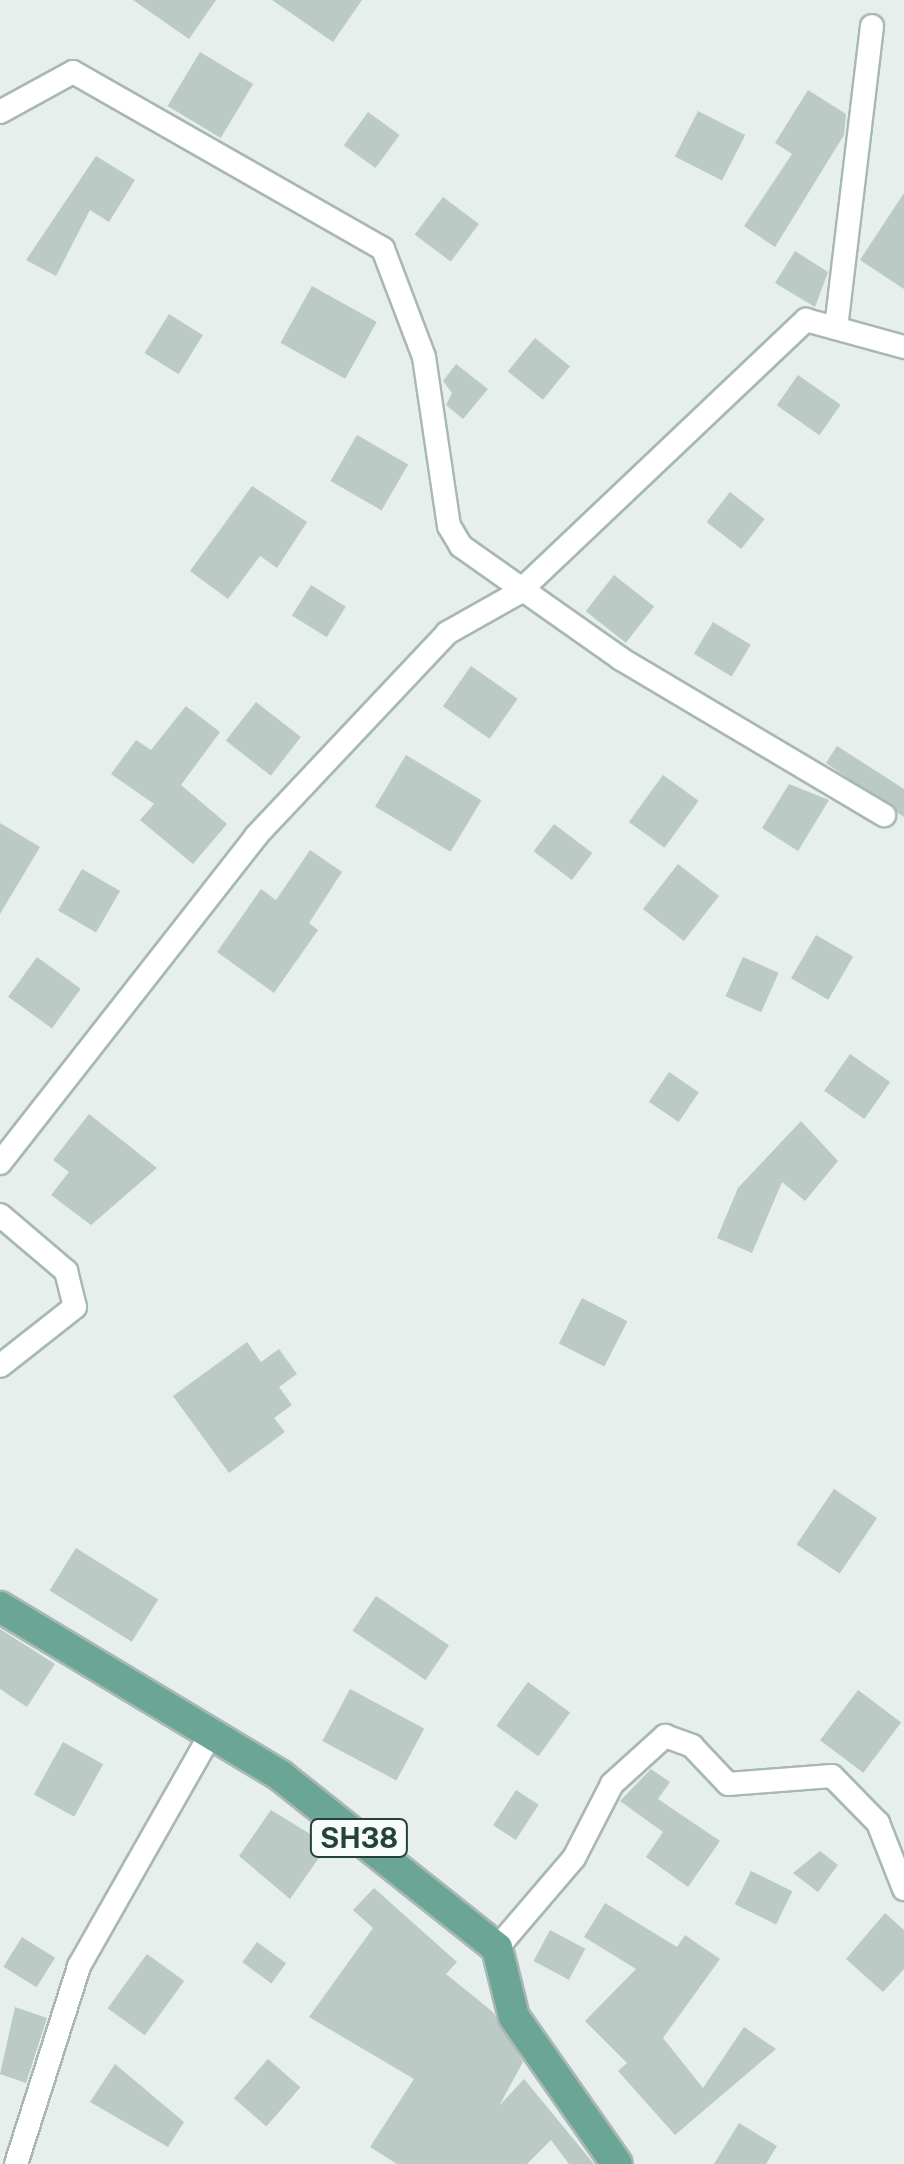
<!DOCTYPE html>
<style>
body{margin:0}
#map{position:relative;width:904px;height:2164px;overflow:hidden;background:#e6efeb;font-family:"Public Sans",sans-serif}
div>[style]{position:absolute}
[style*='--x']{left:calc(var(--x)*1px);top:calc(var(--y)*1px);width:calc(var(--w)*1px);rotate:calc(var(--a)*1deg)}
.building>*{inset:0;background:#bbcac4;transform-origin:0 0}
.roads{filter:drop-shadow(2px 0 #a8b8b2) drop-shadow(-2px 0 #a8b8b2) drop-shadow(0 2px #a8b8b2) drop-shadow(0 -2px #a8b8b2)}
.minor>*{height:22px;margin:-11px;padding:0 11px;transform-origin:11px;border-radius:11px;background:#fff}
.primary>*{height:30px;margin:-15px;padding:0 15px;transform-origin:15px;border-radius:15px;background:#6aa596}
span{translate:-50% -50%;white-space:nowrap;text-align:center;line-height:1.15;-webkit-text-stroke:10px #f7fbf9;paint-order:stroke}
.shield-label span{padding:2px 8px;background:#f7fbf9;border:2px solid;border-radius:8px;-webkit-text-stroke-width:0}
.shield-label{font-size:28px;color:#24423a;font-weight:700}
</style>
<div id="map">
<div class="building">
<div style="clip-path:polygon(133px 0,216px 0,189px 39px)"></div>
<div style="clip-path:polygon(272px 0,362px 0,333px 42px)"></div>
<div style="left:200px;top:52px;width:62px;height:63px;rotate:31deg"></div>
<div style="clip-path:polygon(808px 90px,846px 114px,844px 135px,775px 247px,744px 226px,792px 154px,775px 143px)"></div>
<div style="left:698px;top:111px;width:53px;height:51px;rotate:27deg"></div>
<div style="left:368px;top:112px;width:39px;height:41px;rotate:36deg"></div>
<div style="clip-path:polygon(96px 156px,135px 180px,109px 222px,90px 210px,56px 276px,26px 260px)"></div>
<div style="clip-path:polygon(904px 193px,904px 289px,860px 260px)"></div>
<div style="left:443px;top:197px;width:45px;height:47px;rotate:37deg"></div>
<div style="clip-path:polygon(795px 251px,828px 272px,815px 307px,775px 283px)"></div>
<div style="left:312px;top:286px;width:74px;height:65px;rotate:29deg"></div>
<div style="left:169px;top:314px;width:40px;height:46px;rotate:32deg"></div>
<div style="left:535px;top:338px;width:45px;height:43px;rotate:39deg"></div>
<div style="clip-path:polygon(456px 364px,488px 389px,463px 419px,446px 405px,452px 393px,443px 381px)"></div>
<div style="left:798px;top:375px;width:52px;height:37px;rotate:35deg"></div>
<div style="left:357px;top:435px;width:59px;height:53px;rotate:30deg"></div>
<div style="clip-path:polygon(252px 486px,307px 522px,277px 568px,260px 556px,228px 599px,190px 571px)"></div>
<div style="left:730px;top:492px;width:44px;height:38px;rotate:38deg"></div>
<div style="left:614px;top:575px;width:51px;height:46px;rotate:38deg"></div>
<div style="left:311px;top:585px;width:41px;height:36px;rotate:32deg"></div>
<div style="left:713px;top:622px;width:44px;height:37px;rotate:31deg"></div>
<div style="left:471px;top:666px;width:57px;height:49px;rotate:35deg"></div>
<div style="left:256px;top:702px;width:57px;height:49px;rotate:38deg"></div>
<div style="clip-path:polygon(186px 706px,220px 732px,181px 785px,227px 824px,193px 864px,140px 820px,154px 804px,111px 774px,136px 740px,151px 750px)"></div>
<div style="clip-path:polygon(837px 746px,904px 789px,904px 817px,826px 763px)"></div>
<div style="left:406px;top:755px;width:88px;height:60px;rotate:31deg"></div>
<div style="left:663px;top:775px;width:44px;height:58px;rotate:36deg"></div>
<div style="clip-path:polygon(789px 784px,829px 800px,798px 851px,762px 828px)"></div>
<div style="clip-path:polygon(0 823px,40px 847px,0 914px)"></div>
<div style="left:554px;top:824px;width:48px;height:34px;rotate:37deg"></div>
<div style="clip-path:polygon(310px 850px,342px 872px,309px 923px,318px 930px,274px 993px,217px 952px,261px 889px,276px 900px)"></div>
<div style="left:678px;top:864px;width:52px;height:57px;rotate:38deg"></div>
<div style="left:82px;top:869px;width:44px;height:48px;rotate:30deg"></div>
<div style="left:816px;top:935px;width:43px;height:50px;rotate:30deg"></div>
<div style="left:37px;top:957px;width:54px;height:49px;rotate:36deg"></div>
<div style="left:743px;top:957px;width:39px;height:43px;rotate:24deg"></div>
<div style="left:850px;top:1054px;width:49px;height:45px;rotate:35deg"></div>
<div style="left:669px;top:1072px;width:36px;height:36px;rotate:34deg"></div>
<div style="clip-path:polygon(89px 1114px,157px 1168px,91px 1225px,51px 1195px,69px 1172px,53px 1160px)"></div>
<div style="clip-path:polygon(801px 1121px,838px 1161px,805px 1201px,782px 1182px,752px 1253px,717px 1238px,738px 1188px)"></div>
<div style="left:582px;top:1298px;width:51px;height:51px;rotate:27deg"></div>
<div style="clip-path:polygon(247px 1342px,261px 1362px,279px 1349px,297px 1374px,279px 1387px,292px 1405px,274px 1418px,285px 1432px,229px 1473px,173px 1396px)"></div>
<div style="left:834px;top:1489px;width:52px;height:67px;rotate:34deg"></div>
<div style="left:76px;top:1548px;width:97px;height:50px;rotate:32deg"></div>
<div style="left:376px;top:1596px;width:88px;height:42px;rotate:34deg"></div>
<div style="clip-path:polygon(0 1629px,55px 1664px,27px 1707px,0 1689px)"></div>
<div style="left:528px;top:1682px;width:52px;height:54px;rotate:36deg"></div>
<div style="left:350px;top:1689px;width:84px;height:59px;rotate:28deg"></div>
<div style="left:858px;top:1690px;width:54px;height:63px;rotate:37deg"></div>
<div style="left:63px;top:1742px;width:46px;height:60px;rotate:29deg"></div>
<div style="clip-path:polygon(651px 1769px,670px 1782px,658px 1799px,720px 1841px,688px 1887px,646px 1857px,663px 1832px,620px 1801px)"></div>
<div style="left:516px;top:1790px;width:27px;height:42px;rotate:33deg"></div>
<div style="clip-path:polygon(271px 1810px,328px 1845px,290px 1899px,239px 1856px)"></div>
<div style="clip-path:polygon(820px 1851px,838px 1865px,818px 1892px,793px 1873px)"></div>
<div style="left:751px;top:1871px;width:46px;height:37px;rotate:26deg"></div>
<div style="clip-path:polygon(374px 1888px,457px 1962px,446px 1974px,493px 2012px,523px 2062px,499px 2106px,524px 2079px,594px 2164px,569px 2164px,551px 2140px,527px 2164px,397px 2164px,370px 2147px,414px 2079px,309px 2017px,373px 1928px,353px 1910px)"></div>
<div style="clip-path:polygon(605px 1903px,677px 1947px,685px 1935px,720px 1959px,663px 2038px,703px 2088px,744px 2027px,776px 2049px,675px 2135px,618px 2071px,627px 2063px,585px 2021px,636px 1969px,584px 1937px)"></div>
<div style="clip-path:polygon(885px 1913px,904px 1930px,904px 1969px,883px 1992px,846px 1959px)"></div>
<div style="left:550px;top:1930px;width:40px;height:35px;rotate:28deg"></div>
<div style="left:22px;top:1937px;width:39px;height:35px;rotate:32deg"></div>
<div style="left:257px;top:1942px;width:36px;height:25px;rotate:36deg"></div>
<div style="left:147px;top:1954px;width:46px;height:67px;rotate:36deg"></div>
<div style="clip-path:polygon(15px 2007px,47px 2018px,26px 2083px,0 2074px)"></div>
<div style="left:268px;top:2059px;width:43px;height:52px;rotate:41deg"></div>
<div style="clip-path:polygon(115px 2064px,184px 2122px,168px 2147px,90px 2102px)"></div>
<div style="clip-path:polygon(739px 2123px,777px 2146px,766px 2164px,714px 2164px)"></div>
</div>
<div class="roads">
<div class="minor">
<div style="--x:0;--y:112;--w:83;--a:-28.7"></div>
<div style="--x:73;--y:72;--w:357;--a:29.7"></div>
<div style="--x:383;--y:249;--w:116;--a:69.2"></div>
<div style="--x:424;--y:357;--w:171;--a:81.6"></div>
<div style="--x:449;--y:526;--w:23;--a:59"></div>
<div style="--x:461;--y:546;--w:196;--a:35.2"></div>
<div style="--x:621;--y:659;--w:306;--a:30.7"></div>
<div style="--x:836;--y:328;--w:304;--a:-83.2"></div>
<div style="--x:0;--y:1163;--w:415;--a:-51.9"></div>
<div style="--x:256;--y:836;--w:279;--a:-46.7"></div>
<div style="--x:447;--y:633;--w:81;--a:-29.4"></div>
<div style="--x:518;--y:593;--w:397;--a:-43.5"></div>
<div style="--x:806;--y:320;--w:102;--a:15.4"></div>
<div style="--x:0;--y:1215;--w:87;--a:40.3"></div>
<div style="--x:66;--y:1271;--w:37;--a:76"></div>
<div style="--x:75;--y:1307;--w:95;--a:141.8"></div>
<div style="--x:497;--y:1948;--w:118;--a:-49.5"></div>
<div style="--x:574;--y:1858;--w:83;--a:-62.8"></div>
<div style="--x:612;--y:1784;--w:72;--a:-42.2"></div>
<div style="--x:665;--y:1736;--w:29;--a:20"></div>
<div style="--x:692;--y:1746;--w:52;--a:46.5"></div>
<div style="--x:728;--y:1784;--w:104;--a:-4.4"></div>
<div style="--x:832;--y:1776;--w:66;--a:45.6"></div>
<div style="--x:878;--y:1823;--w:71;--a:68.5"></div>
<div style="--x:16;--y:2164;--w:208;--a:-72.3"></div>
<div style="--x:79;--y:1966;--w:267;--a:-60.4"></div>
</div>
<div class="primary">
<div style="--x:0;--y:1607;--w:328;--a:31"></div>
<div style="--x:281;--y:1776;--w:276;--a:38.5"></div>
<div style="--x:497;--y:1948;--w:71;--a:76.2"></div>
<div style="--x:514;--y:2017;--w:179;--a:55"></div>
</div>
</div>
<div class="shield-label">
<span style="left:359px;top:1838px">SH38</span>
</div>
</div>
